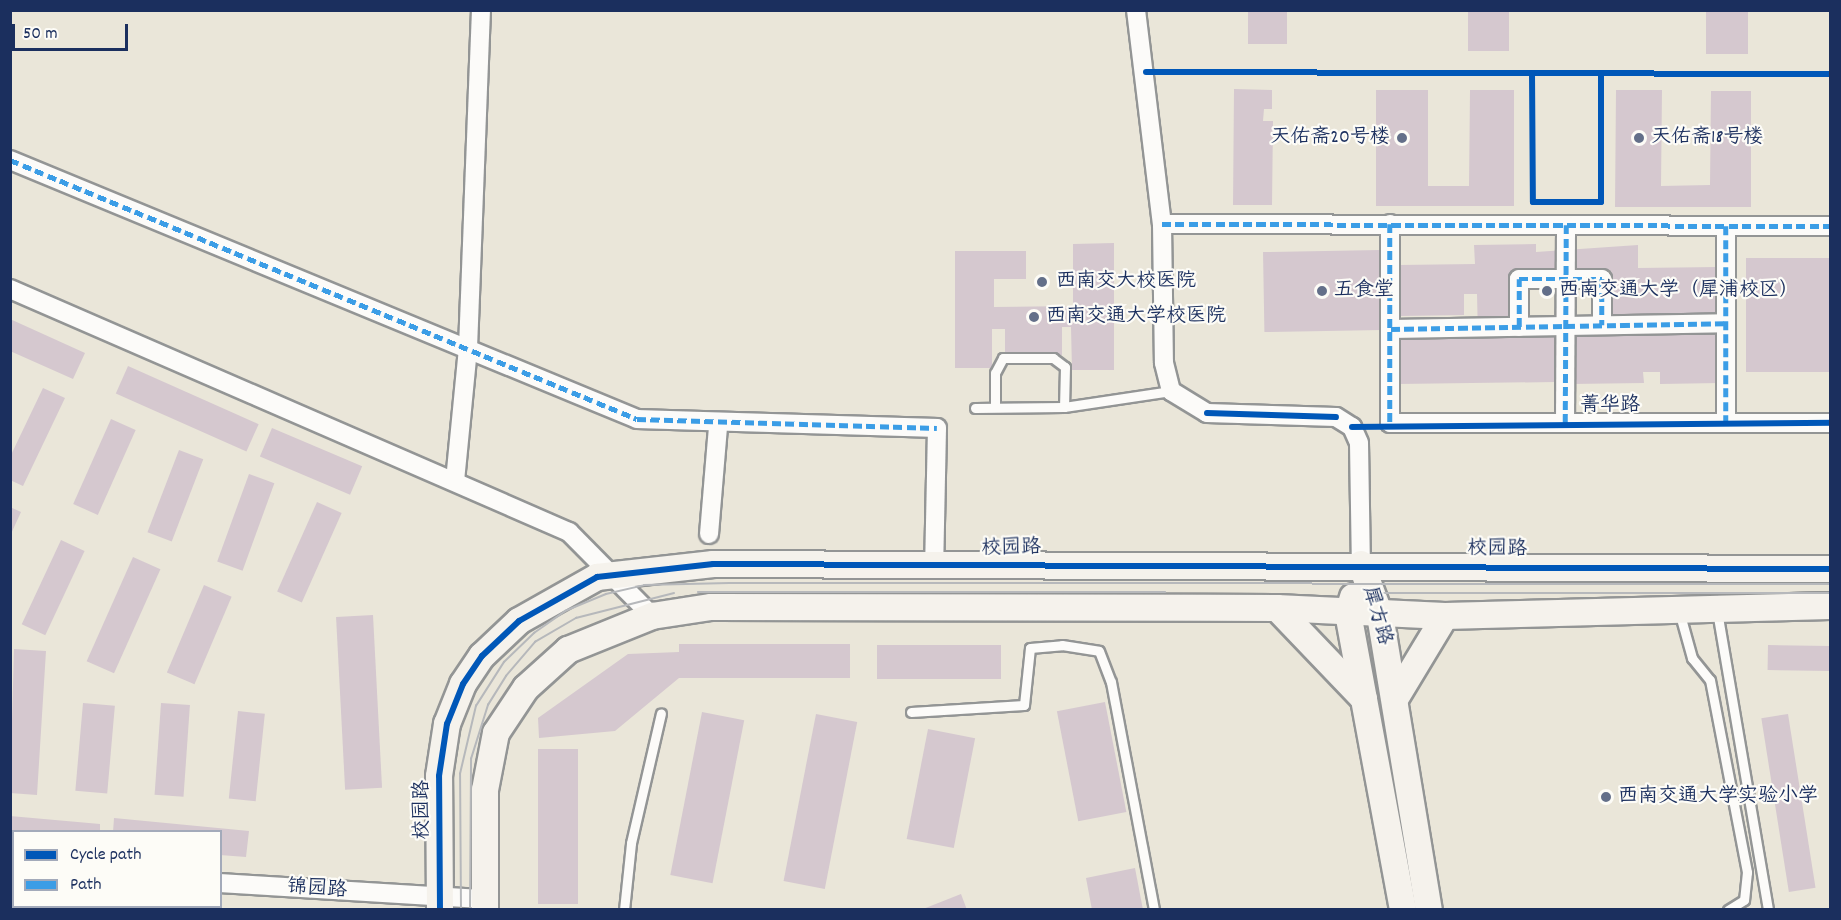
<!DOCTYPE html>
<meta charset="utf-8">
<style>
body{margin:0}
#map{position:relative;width:1841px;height:920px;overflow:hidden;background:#eae6d9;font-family:Dekko,"LXGW WenKai TC",sans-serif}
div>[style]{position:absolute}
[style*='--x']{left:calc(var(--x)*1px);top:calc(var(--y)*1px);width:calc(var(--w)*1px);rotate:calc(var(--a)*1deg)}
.building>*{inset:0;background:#d5c8cf;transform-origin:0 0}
.roads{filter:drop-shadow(2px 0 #939595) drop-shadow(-2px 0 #939595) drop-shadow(0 2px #939595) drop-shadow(0 -2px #939595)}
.lane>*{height:9px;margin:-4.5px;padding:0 4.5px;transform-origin:4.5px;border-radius:4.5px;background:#fcfbf9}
.street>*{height:18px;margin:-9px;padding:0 9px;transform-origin:9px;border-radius:9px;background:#fcfbf9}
.secondary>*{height:26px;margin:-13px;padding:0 13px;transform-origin:13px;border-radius:13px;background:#f5f2ec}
.tram>*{height:1.5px;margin:-0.75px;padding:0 0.75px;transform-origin:0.75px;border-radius:0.75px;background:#b6b8bb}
.quiet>*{height:4.5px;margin-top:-2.25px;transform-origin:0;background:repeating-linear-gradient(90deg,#3b9de6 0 9px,transparent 0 13.5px)}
.cycleway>*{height:6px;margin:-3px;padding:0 3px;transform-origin:3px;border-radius:3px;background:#0057b8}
.dots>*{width:16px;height:16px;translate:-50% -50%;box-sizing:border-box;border:3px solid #fdfcf7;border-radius:50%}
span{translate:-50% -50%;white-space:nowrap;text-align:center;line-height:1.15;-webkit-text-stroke:4.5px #fdfcf7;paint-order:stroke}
.poi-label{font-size:20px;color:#1b2f5e}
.right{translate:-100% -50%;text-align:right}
.left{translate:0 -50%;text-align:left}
.street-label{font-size:20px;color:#1b2f5e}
.frame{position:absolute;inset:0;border:12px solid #1b2f5e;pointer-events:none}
.legend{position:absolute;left:12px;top:830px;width:210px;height:78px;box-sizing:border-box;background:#fdfcf7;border:2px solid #a3aaba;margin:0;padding:8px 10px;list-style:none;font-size:18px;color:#1b2f5e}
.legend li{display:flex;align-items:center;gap:12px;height:30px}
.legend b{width:30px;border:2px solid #a3aaba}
.scale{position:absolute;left:12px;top:24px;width:116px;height:27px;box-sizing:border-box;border:3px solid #1b2f5e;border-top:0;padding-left:8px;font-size:18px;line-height:21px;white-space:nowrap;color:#1b2f5e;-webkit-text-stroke:4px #fdfcf7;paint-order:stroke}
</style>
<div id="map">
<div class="building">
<div style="left:1248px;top:10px;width:39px;height:34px"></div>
<div style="left:1468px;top:10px;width:41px;height:41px"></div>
<div style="left:1706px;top:10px;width:42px;height:44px"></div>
<div style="clip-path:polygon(1234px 89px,1272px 90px,1272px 109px,1264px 109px,1263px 121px,1273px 121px,1272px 205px,1233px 205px)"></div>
<div style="clip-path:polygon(1376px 90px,1428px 90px,1428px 186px,1469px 186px,1470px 90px,1514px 90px,1514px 206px,1376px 206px)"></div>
<div style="clip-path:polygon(1616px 90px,1662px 90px,1661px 186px,1710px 185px,1711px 91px,1751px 91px,1751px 207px,1615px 207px)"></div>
<div style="clip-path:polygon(1114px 243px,1114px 370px,1072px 370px,1071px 327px,1062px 327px,1062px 355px,1005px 355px,1005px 329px,992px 329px,992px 368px,955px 368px,955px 251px,1026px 251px,1026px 279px,994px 279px,994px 307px,1073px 306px,1073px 244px)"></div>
<div style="clip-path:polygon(evenodd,1536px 244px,1536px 252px,1638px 245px,1638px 268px,1718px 267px,1719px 383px,1660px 384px,1660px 372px,1643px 372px,1644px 383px,1571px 384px,1563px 368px,1554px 369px,1555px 382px,1398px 384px,1400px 339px,1478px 338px,1477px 294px,1464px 294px,1464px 315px,1400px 316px,1399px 265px,1475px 264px,1474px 245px,1536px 244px,1604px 270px,1604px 331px,1511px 332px,1510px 271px,1604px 270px)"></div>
<div style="left:1380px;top:250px;width:80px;height:117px;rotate:89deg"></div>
<div style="left:1746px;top:258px;width:84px;height:114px"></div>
<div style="clip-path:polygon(10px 319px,85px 353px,73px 379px,10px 351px)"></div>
<div style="left:128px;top:366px;width:143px;height:30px;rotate:24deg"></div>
<div style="clip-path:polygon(43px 388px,65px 398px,23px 486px,10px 480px,10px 457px)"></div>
<div style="left:111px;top:419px;width:27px;height:93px;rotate:24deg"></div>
<div style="left:272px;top:428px;width:98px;height:31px;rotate:23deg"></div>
<div style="left:179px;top:450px;width:26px;height:88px;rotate:21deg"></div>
<div style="left:249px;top:474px;width:27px;height:93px;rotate:20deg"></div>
<div style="left:317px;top:502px;width:27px;height:98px;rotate:24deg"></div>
<div style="clip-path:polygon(10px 507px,21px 512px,10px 536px)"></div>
<div style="left:61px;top:540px;width:26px;height:93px;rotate:25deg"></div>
<div style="left:133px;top:557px;width:30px;height:114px;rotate:24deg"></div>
<div style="left:204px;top:585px;width:30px;height:95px;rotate:23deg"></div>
<div style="left:373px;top:615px;width:173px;height:37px;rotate:87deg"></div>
<div style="clip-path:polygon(679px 644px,850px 644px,850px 678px,679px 678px,615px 731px,539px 738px,538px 718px,628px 654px,679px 652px)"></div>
<div style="left:877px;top:645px;width:124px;height:34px"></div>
<div style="left:1768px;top:645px;width:62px;height:25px;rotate:1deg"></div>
<div style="clip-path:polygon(14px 649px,46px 651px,37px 795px,10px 793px)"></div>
<div style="left:1105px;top:702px;width:112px;height:49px;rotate:79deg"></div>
<div style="left:83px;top:703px;width:32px;height:88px;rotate:5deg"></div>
<div style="left:161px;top:703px;width:29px;height:92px;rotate:4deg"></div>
<div style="left:238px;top:711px;width:27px;height:88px;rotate:6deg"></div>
<div style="left:702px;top:712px;width:43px;height:166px;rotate:11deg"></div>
<div style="left:816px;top:714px;width:42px;height:170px;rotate:11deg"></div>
<div style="left:1788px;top:714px;width:176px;height:27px;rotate:81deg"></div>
<div style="left:928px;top:729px;width:48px;height:112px;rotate:11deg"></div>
<div style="left:538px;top:749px;width:40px;height:155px"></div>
<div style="clip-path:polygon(10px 816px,100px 824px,100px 832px,14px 832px,10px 840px)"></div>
<div style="clip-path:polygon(114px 818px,249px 831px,246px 857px,220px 855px,220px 832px,113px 832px)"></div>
<div style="clip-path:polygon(1135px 868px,1143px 910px,1092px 910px,1086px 878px)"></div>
<div style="clip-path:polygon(961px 894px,967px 910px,923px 910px,923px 909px)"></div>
</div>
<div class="roads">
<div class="lane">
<div style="--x:995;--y:407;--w:34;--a:-90"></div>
<div style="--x:995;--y:373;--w:17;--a:-62"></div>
<div style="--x:1003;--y:358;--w:50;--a:0"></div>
<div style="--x:1053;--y:358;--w:15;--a:37"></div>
<div style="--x:1065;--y:367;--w:40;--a:91.4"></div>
<div style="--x:975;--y:408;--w:89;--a:-0.6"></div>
<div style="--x:1064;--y:407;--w:108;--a:-8.5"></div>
<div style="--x:1679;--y:611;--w:49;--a:74.5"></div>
<div style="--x:1692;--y:658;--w:28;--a:51"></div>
<div style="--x:1710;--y:680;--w:196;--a:79.1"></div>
<div style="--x:1747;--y:872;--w:28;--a:96"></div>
<div style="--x:1744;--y:900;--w:19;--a:148"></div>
<div style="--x:1717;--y:611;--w:303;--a:80.3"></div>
<div style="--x:911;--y:712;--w:113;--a:-3.5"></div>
<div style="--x:1024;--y:705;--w:57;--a:-84"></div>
<div style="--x:1030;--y:648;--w:32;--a:-5"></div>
<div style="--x:1062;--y:645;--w:37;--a:9"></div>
<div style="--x:1099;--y:651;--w:33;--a:69"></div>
<div style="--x:1111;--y:682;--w:232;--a:79.3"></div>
<div style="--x:624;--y:910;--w:67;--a:-84"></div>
<div style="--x:631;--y:843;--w:133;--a:-77"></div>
</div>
<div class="street">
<div style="--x:1136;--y:10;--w:216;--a:83.1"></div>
<div style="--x:1162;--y:224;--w:139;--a:89.2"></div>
<div style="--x:1164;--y:363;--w:29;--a:76"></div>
<div style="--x:1171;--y:391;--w:42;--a:31.4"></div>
<div style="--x:1207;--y:413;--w:129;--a:1.8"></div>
<div style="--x:1336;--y:417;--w:19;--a:32"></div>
<div style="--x:1352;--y:427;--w:17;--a:66"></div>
<div style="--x:1359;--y:443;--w:121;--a:89.1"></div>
<div style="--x:10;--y:160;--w:678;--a:22.44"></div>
<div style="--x:637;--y:419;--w:300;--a:1.7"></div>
<div style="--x:937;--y:428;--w:138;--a:91.2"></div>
<div style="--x:1162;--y:224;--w:668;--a:0.17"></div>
<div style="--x:1390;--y:224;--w:199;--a:90"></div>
<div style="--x:1390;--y:423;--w:440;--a:0"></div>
<div style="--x:1726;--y:226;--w:197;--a:90"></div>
<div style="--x:10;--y:289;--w:610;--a:23.49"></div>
<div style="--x:569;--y:532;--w:118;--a:45.3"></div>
<div style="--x:1519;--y:327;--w:48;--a:-90"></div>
<div style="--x:1519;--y:279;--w:83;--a:0"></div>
<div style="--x:1602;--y:279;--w:46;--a:90"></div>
<div style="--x:1391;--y:329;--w:335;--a:-1"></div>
<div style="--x:1565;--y:423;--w:198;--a:-89.7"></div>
<div style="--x:455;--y:481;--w:134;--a:-84.4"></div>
<div style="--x:468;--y:348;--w:338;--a:-87.8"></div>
<div style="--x:709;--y:534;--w:108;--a:-85.2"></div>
<div style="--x:10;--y:867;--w:4;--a:0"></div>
<div style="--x:220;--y:883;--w:265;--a:3.5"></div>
</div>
<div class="secondary">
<div style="--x:1361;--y:564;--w:54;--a:69.6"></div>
<div style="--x:1380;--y:615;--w:299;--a:80.6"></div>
<div style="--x:1353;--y:597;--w:17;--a:107"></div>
<div style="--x:1348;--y:613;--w:302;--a:79.5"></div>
<div style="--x:1277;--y:608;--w:126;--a:46.3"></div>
<div style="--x:1395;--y:699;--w:97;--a:-58.9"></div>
<div style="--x:440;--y:910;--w:134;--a:-90.4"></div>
<div style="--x:439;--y:776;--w:53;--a:-81.3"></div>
<div style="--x:447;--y:724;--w:43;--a:-68.2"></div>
<div style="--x:463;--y:684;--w:34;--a:-56"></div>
<div style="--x:482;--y:656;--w:51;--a:-43.4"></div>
<div style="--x:519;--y:621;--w:90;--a:-29.4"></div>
<div style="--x:597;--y:577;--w:117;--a:-6.4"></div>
<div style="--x:713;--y:564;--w:1117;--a:0.26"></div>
<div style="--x:485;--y:910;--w:120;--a:-90"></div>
<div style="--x:485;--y:790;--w:58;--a:-79.1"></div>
<div style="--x:496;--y:733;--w:54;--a:-56.3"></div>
<div style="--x:526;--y:688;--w:57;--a:-42.1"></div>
<div style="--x:568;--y:650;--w:91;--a:-22"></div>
<div style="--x:652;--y:616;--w:60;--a:-8.7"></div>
<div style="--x:711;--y:607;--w:566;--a:0.1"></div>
<div style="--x:1277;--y:608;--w:168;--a:2.7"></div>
<div style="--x:1445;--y:616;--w:385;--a:-1.5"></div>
</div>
</div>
<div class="tram">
<div style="--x:698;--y:592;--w:467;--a:0"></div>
<div style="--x:1369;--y:593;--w:461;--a:0"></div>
<div style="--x:461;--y:910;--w:136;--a:-90.4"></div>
<div style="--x:460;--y:774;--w:70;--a:-76.8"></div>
<div style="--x:476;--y:706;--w:52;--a:-57.5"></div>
<div style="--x:504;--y:662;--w:42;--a:-44"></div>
<div style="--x:534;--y:633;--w:38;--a:-35"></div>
<div style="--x:565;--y:611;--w:44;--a:-22.5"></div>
<div style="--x:606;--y:594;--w:39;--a:-13"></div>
<div style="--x:644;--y:585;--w:85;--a:-1.3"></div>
<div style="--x:729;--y:583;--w:1101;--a:0.05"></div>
<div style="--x:470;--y:910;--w:151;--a:-89.6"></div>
<div style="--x:471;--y:759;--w:57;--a:-72.5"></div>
<div style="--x:488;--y:705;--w:34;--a:-58"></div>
<div style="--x:506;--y:676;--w:45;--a:-49.5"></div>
<div style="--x:535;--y:642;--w:48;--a:-30.3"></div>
<div style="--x:576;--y:618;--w:101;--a:-14.3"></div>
</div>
<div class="quiet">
<div style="--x:10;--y:160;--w:678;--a:22.44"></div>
<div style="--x:637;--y:419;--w:300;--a:1.7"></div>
<div style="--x:1162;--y:224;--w:668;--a:0.17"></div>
<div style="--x:1390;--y:224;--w:199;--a:90"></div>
<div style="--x:1726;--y:226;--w:197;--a:90"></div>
<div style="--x:1519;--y:327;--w:48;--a:-90"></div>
<div style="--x:1519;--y:279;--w:83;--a:0"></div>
<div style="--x:1602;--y:279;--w:46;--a:90"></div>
<div style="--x:1391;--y:329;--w:335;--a:-1"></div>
<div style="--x:1565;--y:423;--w:198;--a:-89.7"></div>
</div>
<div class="cycleway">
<div style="--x:1146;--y:72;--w:684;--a:0.17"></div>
<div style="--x:1532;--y:73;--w:129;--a:89.6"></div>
<div style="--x:1533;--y:202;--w:68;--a:0"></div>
<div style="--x:1601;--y:202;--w:129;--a:-90"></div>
<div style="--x:1207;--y:413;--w:129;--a:1.8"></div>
<div style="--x:1352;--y:427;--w:478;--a:-0.5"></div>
<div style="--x:440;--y:910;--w:134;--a:-90.4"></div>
<div style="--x:439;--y:776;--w:53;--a:-81.3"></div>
<div style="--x:447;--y:724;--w:43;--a:-68.2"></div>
<div style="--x:463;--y:684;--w:34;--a:-56"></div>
<div style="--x:482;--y:656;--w:51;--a:-43.4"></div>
<div style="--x:519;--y:621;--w:90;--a:-29.4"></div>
<div style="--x:597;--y:577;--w:117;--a:-6.4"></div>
<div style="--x:713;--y:564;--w:1117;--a:0.26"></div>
</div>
<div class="dots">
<div style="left:1402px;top:138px;background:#636f89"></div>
<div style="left:1639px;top:138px;background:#636f89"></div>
<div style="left:1042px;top:282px;background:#636f89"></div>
<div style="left:1322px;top:291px;background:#636f89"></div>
<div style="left:1547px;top:291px;background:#636f89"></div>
<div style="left:1034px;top:317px;background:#636f89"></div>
<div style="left:1606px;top:797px;background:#636f89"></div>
</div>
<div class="poi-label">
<span class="right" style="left:1390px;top:138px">天佑斋20号楼</span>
<span class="left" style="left:1651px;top:138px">天佑斋18号楼</span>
<span class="left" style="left:1056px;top:282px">西南交大校医院</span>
<span class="left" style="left:1334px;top:291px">五食堂</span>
<span class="left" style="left:1559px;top:291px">西南交通大学（犀浦校区）</span>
<span class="left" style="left:1046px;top:317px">西南交通大学校医院</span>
<span class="left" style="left:1618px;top:797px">西南交通大学实验小学</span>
</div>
<div class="street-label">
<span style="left:1610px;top:406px">菁华路</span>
<span style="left:1011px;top:549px;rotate:-1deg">校园路</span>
<span style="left:1497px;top:550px;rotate:1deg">校园路</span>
<span style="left:1376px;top:616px;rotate:74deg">犀方路</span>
<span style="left:423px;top:810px;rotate:-90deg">校园路</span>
<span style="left:317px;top:890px;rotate:4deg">锦园路</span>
</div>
<div class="frame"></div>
<ul class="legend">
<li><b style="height:8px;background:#0057b8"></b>Cycle path</li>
<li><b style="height:8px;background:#3b9de6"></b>Path</li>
</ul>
<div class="scale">50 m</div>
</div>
